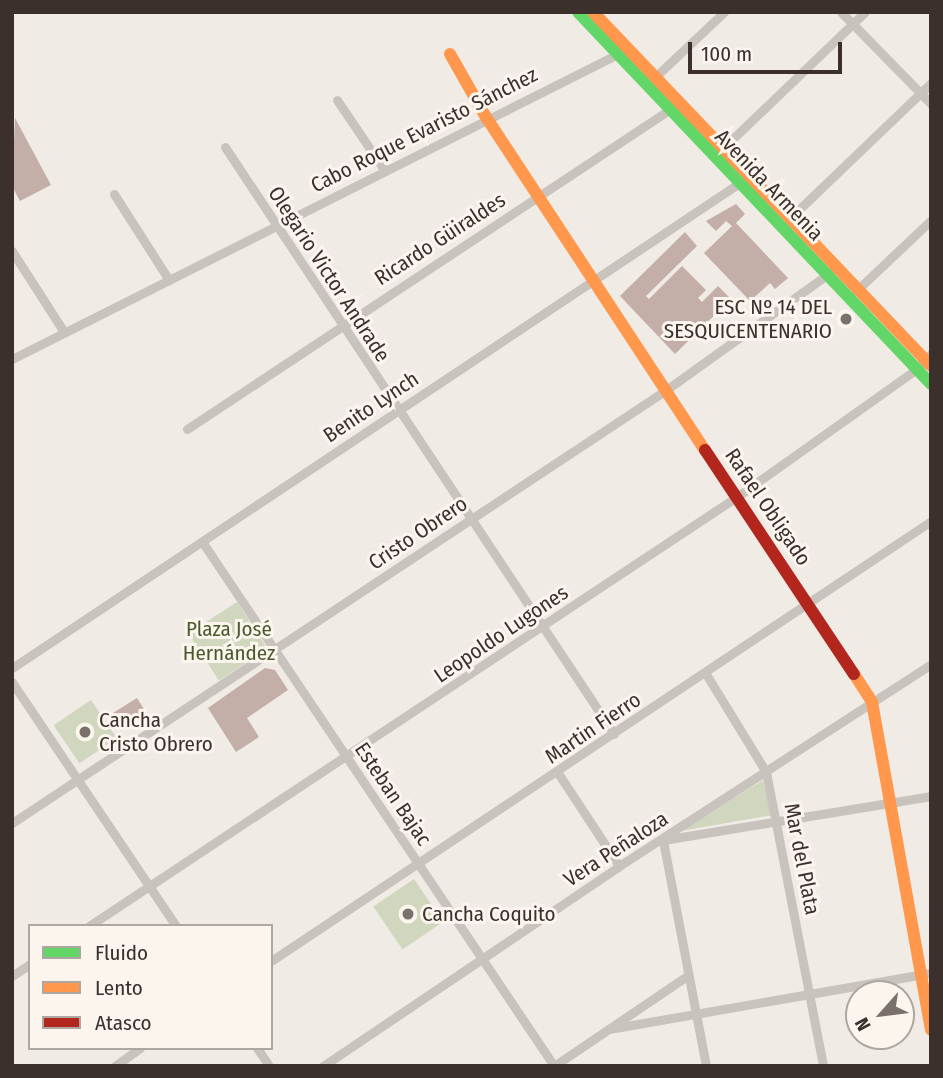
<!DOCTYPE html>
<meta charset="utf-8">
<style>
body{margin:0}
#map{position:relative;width:943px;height:1078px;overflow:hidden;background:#f0ebe5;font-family:"Fira Sans Condensed",sans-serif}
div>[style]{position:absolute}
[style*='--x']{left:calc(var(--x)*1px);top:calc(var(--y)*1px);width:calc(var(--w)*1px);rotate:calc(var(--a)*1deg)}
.green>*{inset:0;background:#d1d6bf;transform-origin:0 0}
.building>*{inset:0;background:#c3afa7;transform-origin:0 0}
.street>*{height:9px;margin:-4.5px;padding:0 4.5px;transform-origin:4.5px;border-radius:4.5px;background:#c9c3be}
.fast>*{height:12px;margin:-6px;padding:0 6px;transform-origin:6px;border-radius:6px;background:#63d668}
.slow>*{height:12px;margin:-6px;padding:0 6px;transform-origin:6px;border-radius:6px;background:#ff974d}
.jam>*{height:12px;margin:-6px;padding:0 6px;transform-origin:6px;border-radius:6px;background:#b3261e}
.dots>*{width:19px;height:19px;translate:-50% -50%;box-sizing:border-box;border:4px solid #fbf5ee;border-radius:50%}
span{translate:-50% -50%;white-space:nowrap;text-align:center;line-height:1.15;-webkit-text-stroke:6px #fbf5ee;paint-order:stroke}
.street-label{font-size:21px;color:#3b302b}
.poi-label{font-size:21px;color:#3b302b}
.right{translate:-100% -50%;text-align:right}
.left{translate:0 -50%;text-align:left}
.park-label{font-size:21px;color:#4a5a2e}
.frame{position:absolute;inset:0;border:14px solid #3b302b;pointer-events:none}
.legend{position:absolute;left:28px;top:924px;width:245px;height:126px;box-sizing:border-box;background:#fbf5ee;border:2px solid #aea6a0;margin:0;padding:9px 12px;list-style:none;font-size:21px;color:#3b302b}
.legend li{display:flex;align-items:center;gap:14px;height:35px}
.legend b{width:35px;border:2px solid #aea6a0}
.north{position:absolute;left:845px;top:980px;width:70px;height:70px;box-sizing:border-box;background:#fbf5ee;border:2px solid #aea6a0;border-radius:50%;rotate:242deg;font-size:19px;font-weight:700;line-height:28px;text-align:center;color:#3b302b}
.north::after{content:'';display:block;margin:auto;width:24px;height:32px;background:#7a716c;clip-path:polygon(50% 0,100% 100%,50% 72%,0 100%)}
.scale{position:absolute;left:688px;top:42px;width:154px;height:32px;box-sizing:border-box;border:4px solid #3b302b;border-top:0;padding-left:9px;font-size:21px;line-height:24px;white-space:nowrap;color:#3b302b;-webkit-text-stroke:5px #fbf5ee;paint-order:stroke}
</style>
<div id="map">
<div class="green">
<div style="left:237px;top:602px;width:56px;height:58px;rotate:57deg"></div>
<div style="left:91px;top:700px;width:46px;height:45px;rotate:56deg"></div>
<div style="clip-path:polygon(763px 780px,773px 815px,681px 831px)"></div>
<div style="left:414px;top:879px;width:52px;height:49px;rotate:56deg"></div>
</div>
<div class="building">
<div style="clip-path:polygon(15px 118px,51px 185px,20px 201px,12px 186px)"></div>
<div style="clip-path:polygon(736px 204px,745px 214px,736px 223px,788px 278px,775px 289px,770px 283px,750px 301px,704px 253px,732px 226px,726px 221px,716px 231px,706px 221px)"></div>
<div style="clip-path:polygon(685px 232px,697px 246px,646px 296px,649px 299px,682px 266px,706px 290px,698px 298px,702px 302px,718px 286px,731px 299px,675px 354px,620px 296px)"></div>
<div style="clip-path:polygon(265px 668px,275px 670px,288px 690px,247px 718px,259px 737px,236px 752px,208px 708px)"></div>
<div style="left:137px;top:698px;width:19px;height:31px;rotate:58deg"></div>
</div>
<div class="street">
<div style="--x:841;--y:12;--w:129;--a:45.6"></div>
<div style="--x:653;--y:79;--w:98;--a:-43.3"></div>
<div style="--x:337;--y:100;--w:82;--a:55.9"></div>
<div style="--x:225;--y:147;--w:704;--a:56.47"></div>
<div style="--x:721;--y:150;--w:199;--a:-43.8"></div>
<div style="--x:114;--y:194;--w:102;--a:57.4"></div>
<div style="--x:788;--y:220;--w:198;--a:-43.8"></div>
<div style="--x:12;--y:251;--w:96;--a:57.3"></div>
<div style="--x:856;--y:291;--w:103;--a:-43.4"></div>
<div style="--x:12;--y:359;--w:681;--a:-26.72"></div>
<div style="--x:187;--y:429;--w:582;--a:-33.5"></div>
<div style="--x:203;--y:543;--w:630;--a:56.13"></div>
<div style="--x:12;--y:668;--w:880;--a:-33.69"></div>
<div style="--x:706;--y:674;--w:115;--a:58.5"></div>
<div style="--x:766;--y:772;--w:299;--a:79"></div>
<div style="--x:12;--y:682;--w:294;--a:56.1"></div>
<div style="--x:558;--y:773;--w:111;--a:56.7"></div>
<div style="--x:12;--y:823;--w:784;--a:-33.51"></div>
<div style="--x:666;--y:390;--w:203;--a:-35.6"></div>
<div style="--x:89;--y:926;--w:779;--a:-33.53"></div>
<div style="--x:738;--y:496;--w:219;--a:-35.4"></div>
<div style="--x:917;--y:369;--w:21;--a:-47"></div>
<div style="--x:271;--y:961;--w:793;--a:-33.69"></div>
<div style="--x:12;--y:976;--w:22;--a:-34"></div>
<div style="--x:609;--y:1029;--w:327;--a:-9.9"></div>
<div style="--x:257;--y:1048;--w:22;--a:56"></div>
<div style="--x:115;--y:1066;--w:31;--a:-36"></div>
<div style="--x:323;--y:1066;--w:357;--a:-34"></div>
<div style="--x:619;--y:866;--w:372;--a:-32.9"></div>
<div style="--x:554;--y:1066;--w:161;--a:-34.1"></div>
<div style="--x:706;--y:1066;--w:230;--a:-100.8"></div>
<div style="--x:663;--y:840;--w:272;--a:-9.3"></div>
</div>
<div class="fast">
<div style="--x:578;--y:12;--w:513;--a:46.5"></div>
</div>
<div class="slow">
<div style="--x:593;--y:12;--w:489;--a:46.3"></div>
<div style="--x:450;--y:54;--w:73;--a:60.3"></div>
<div style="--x:486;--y:117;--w:399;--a:56.7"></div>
<div style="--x:854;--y:674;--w:33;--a:57"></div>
<div style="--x:872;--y:702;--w:333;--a:79.8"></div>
</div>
<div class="jam">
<div style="--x:705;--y:450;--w:269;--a:56.4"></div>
</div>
<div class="dots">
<div style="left:846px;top:319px;background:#7a716c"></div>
<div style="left:85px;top:732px;background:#7a716c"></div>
<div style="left:408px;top:914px;background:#7a716c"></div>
</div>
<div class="street-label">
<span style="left:424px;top:130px;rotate:-27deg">Cabo Roque Evaristo Sánchez</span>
<span style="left:769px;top:185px;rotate:46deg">Avenida Armenia</span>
<span style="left:440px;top:239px;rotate:-33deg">Ricardo Güiraldes</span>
<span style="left:329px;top:274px;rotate:57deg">Olegario Victor Andrade</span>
<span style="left:371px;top:407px;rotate:-34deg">Benito Lynch</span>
<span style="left:768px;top:507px;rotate:56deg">Rafael Obligado</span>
<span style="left:418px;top:533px;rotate:-34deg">Cristo Obrero</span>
<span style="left:501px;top:634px;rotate:-34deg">Leopoldo Lugones</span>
<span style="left:593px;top:728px;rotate:-34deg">Martin Fierro</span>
<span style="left:393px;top:794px;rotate:56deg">Esteban Bajac</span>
<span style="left:616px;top:849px;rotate:-33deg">Vera Peñaloza</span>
<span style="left:802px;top:859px;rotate:79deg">Mar del Plata</span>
</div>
<div class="poi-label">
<span class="right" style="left:832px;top:319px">ESC Nº 14 DEL<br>SESQUICENTENARIO</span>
<span class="left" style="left:99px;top:732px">Cancha<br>Cristo Obrero</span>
<span class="left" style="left:422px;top:914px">Cancha Coquito</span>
</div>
<div class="park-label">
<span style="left:229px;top:641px">Plaza José<br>Hernández</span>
</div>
<div class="frame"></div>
<ul class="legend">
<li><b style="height:9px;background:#63d668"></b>Fluido</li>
<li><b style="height:9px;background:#ff974d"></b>Lento</li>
<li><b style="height:9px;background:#b3261e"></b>Atasco</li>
</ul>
<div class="north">N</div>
<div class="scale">100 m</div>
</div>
